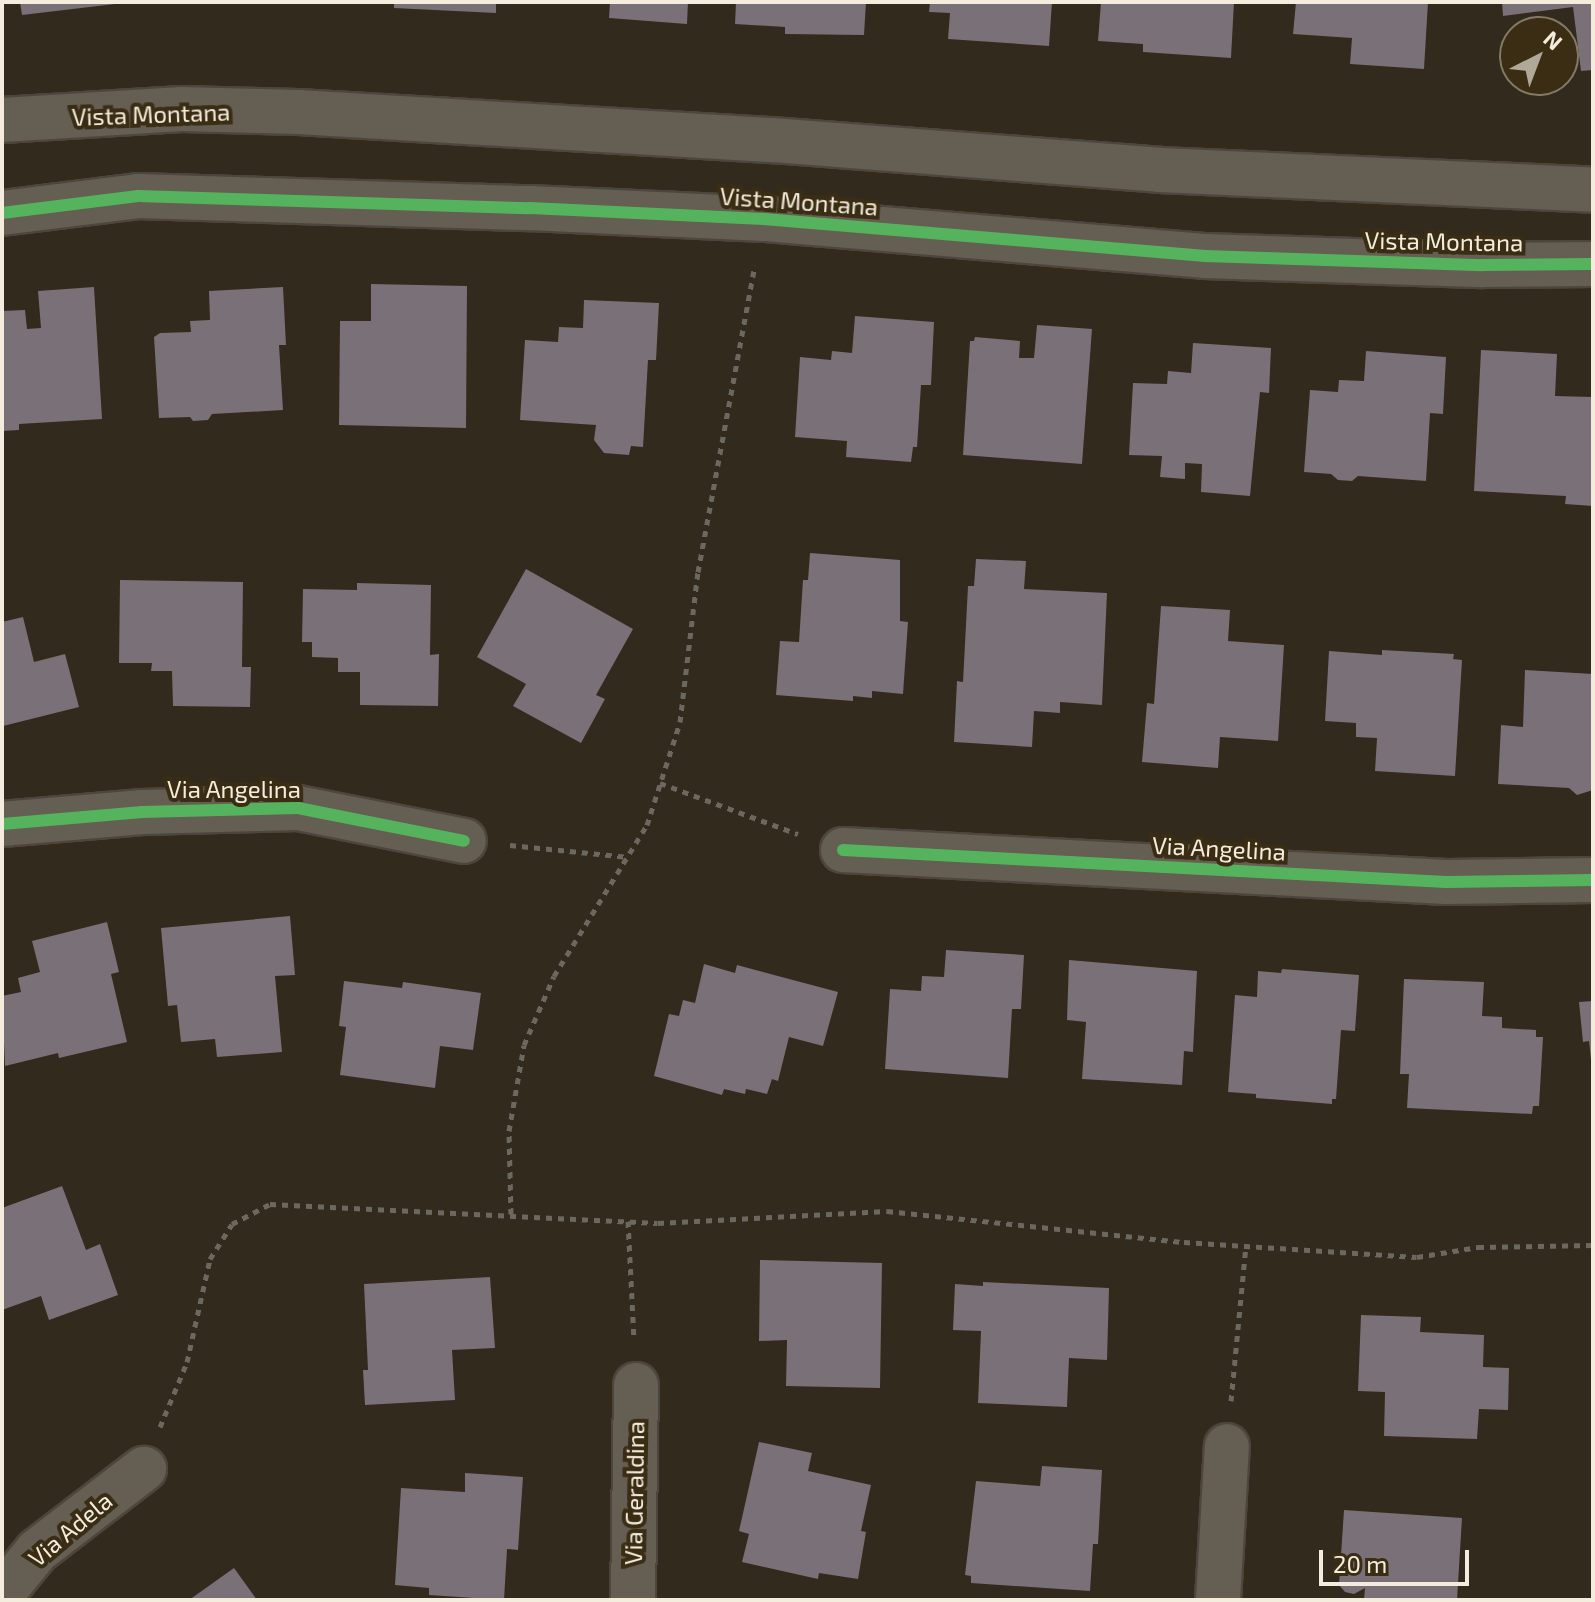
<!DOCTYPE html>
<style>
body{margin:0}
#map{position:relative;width:1595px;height:1602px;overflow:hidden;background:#322a1c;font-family:"Exo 2",sans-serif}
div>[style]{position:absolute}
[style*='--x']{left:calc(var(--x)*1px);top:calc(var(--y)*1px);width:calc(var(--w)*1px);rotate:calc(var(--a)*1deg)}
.building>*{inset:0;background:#7a7077}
.path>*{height:5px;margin-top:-2.5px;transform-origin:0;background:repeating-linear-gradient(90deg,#6d685f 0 6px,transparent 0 12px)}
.roads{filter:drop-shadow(2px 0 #4d463b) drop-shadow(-2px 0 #4d463b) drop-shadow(0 2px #4d463b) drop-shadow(0 -2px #4d463b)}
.minor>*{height:44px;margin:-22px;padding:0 22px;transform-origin:22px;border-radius:22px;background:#645e53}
.tertiary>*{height:44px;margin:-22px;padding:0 22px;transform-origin:22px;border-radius:22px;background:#645e53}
.cycleway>*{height:12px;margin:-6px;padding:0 6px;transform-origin:6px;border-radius:6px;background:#56b35d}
span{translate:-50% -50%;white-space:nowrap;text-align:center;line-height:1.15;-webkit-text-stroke:8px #3a2d14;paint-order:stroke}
.street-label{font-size:24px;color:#f4ecdd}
.frame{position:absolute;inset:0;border:4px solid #f4ecdd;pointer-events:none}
.north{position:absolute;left:1499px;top:16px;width:80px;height:80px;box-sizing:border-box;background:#3a2d14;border:2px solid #847964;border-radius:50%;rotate:42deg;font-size:22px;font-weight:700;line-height:32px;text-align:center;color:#f4ecdd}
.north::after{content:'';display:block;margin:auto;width:28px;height:36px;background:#b0a899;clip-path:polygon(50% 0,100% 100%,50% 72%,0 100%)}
.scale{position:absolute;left:1319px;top:1550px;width:150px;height:36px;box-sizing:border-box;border:4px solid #f4ecdd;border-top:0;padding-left:10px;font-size:24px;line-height:28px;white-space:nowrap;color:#f4ecdd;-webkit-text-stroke:6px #3a2d14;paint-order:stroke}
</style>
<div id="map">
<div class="building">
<div style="clip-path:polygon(20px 2px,115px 2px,115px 4px,22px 15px)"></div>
<div style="clip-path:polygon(394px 2px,496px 2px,496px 13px,394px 8px)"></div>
<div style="clip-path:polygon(610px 2px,688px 2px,687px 24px,609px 18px)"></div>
<div style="clip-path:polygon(736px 2px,866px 2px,864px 35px,785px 34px,785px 27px,735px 24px)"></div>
<div style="clip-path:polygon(930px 2px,1052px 2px,1049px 46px,948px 39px,950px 13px,929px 12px)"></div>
<div style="clip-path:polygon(1101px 2px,1234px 2px,1231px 58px,1143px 52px,1143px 44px,1098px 41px)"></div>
<div style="clip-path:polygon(1296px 2px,1428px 2px,1424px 69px,1350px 64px,1352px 38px,1293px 34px)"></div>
<div style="clip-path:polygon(1502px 2px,1593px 2px,1593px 70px,1581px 71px,1573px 7px,1503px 16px)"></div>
<div style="clip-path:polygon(371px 284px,467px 286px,466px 428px,339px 425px,340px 321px,371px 321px)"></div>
<div style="clip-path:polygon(94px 287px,102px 419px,19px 424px,19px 430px,2px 431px,2px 311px,25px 310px,27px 329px,41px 328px,38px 291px)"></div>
<div style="clip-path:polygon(283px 287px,286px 345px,279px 345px,283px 410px,212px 414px,208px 420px,193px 421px,190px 417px,159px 418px,154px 337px,160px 333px,191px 332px,190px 321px,210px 320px,209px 291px)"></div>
<div style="clip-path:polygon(584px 300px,659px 303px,656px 360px,648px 360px,643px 447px,631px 446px,629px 455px,604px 453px,594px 440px,596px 425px,520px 420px,525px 340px,558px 342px,559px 327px,583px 328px)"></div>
<div style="clip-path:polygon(855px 316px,934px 322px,931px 385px,921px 385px,917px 447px,913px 447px,911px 462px,846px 457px,847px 441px,795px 437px,800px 357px,831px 360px,832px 351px,852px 353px)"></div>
<div style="clip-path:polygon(1037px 325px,1092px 329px,1082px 464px,963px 455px,970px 341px,974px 341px,975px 337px,1020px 341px,1019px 358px,1034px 358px)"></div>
<div style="clip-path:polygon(1193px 343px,1271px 348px,1269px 393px,1260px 392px,1250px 496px,1201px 492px,1202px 464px,1185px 463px,1185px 479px,1160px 477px,1162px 456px,1129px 455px,1133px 383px,1167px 384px,1168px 371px,1191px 373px)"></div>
<div style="clip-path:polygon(1481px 350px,1557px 354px,1555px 396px,1593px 397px,1593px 506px,1565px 504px,1566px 496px,1474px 491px)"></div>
<div style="clip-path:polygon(1366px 351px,1446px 357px,1443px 414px,1430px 413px,1426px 481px,1358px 476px,1352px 481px,1338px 480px,1331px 474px,1304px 472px,1310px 390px,1338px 392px,1339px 380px,1364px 381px)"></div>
<div style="clip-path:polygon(810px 553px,900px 560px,900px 621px,908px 622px,903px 694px,872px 691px,872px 698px,853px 696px,853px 701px,776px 695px,780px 641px,799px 642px,803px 580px,808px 580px)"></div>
<div style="clip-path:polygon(976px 559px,1026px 561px,1024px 589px,1107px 593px,1102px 705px,1060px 702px,1060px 713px,1034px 711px,1032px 747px,954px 742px,957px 681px,963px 682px,968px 586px,974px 586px)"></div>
<div style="clip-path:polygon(526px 569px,633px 629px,596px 695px,605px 699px,581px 743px,513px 706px,526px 684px,477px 657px)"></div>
<div style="clip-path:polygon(120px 580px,243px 582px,242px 667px,251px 667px,250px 707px,173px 706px,172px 671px,151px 671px,152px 663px,119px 663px)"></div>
<div style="clip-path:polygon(357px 583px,431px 585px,430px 655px,439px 654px,438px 706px,360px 705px,360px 672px,338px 672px,338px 658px,312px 657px,312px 642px,302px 642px,303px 589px,357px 590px)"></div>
<div style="clip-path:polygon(1161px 606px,1230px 610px,1228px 641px,1284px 645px,1278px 741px,1220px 737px,1218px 768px,1142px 762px,1147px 703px,1154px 704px)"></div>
<div style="clip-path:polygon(23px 617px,34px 662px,65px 654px,79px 707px,3px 726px,2px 622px)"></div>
<div style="clip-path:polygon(1382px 650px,1454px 654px,1453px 659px,1462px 660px,1455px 776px,1375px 771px,1377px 738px,1356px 737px,1356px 723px,1325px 721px,1329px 651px,1382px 655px)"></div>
<div style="clip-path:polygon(1525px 670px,1593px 674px,1593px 790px,1577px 795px,1569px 788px,1498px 784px,1501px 725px,1523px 727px)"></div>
<div style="clip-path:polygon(290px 916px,295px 975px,275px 976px,282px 1052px,217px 1057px,215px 1039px,181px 1042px,177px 1005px,168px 1006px,161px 928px)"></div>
<div style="clip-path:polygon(107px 922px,119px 972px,111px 974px,127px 1042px,59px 1058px,58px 1053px,5px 1066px,2px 996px,21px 992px,18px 978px,40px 972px,32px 941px)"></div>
<div style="clip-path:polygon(946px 950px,1024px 955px,1021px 1009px,1012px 1009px,1008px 1078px,885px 1069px,890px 989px,921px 991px,922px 976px,944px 977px)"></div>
<div style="clip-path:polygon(1069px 960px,1197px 971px,1193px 1052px,1184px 1051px,1182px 1085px,1082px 1079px,1086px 1022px,1067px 1020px)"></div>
<div style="clip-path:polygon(704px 964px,735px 973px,737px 965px,838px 992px,823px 1046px,789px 1037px,778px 1081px,772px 1079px,767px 1094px,746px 1089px,745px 1094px,724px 1089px,722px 1095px,654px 1076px,669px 1014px,679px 1016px,683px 1000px,695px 1003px)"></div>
<div style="clip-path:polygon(1282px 969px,1359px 975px,1355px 1031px,1341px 1030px,1336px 1099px,1332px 1099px,1332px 1104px,1256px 1098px,1256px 1094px,1228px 1092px,1235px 995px,1257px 997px,1258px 971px,1281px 973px)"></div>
<div style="clip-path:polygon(1404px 979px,1484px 982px,1482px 1016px,1502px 1017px,1502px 1028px,1536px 1030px,1536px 1037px,1543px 1037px,1539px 1106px,1533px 1106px,1532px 1114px,1407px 1108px,1409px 1074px,1400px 1074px)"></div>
<div style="clip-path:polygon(344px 981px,402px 988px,403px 982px,481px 993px,473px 1050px,440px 1046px,435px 1088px,340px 1075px,346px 1027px,339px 1026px)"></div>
<div style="clip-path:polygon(1593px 1001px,1593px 1060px,1591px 1060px,1589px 1041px,1583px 1042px,1579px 1002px)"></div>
<div style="clip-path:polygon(62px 1186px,86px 1250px,100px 1244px,118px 1295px,49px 1320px,41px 1296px,2px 1310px,2px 1208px)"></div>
<div style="clip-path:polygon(760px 1260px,882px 1263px,880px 1388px,786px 1386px,787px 1340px,759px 1341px)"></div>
<div style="clip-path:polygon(490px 1277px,495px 1348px,452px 1350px,455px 1400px,365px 1405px,363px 1370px,368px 1370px,364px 1284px)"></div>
<div style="clip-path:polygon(983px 1282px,1109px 1288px,1107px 1360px,1069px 1358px,1067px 1407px,978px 1403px,981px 1331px,953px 1330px,955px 1284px,983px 1286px)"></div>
<div style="clip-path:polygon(1361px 1315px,1421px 1317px,1420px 1332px,1484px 1335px,1483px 1367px,1509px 1368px,1508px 1410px,1479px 1409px,1477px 1439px,1384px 1436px,1385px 1392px,1358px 1391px)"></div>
<div style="clip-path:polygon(759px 1442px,812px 1453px,808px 1471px,871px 1485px,861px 1531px,866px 1532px,858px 1579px,819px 1573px,818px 1579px,742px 1562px,749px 1534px,739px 1531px)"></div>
<div style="clip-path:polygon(1042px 1466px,1102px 1470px,1098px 1544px,1093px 1544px,1090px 1591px,971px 1583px,971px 1576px,965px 1575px,976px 1481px,1040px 1486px)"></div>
<div style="clip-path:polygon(465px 1473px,523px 1477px,518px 1550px,507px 1549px,504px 1600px,429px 1595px,429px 1588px,395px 1585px,401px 1488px,465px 1492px)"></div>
<div style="clip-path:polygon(1344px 1510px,1462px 1518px,1457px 1600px,1364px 1600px,1365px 1588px,1354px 1594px,1345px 1592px,1339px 1585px)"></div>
<div style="clip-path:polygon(234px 1568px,257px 1600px,189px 1600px)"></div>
</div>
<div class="path">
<div style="--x:660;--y:783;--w:147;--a:20.3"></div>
<div style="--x:510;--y:845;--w:119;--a:5.8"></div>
<div style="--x:511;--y:1214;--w:83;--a:-91.4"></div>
<div style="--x:509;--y:1131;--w:87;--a:-80.1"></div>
<div style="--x:524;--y:1045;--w:75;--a:-66.5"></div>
<div style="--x:554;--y:976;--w:177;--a:-58.4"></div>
<div style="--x:647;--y:825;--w:108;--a:-72.2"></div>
<div style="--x:680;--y:722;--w:151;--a:-83.2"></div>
<div style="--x:698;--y:572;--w:312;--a:-79.5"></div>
<div style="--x:628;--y:1221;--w:119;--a:87.1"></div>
<div style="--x:1231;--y:1401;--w:156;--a:-84.5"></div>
<div style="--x:160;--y:1427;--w:70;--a:-67.4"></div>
<div style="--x:187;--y:1362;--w:106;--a:-77.4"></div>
<div style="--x:210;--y:1259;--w:41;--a:-57.8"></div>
<div style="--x:232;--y:1224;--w:43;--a:-27.8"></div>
<div style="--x:270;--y:1204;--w:388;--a:2.8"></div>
<div style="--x:658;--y:1223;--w:229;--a:-3"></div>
<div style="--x:887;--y:1211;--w:299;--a:6"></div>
<div style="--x:1184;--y:1242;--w:233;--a:3.7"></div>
<div style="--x:1417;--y:1257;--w:62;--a:-9.3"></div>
<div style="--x:1478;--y:1247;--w:115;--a:-1"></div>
</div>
<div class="roads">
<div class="minor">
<div style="--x:2;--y:824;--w:141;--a:-4.9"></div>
<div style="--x:142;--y:812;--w:156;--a:-1.5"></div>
<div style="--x:298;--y:808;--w:169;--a:11.2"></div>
<div style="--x:843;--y:850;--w:604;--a:3.04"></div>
<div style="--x:1446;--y:882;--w:147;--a:-0.8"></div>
<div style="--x:2;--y:1594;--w:55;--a:-50.9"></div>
<div style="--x:37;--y:1551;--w:135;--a:-37.5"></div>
<div style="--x:633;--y:1600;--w:215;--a:-89.2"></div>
<div style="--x:1218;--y:1600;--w:154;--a:-86.7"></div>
</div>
<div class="tertiary">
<div style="--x:2;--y:120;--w:180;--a:-3.5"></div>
<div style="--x:182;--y:109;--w:116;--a:1.5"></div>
<div style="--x:298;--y:112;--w:476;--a:3.4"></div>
<div style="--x:773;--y:140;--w:388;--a:4.4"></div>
<div style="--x:1160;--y:170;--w:433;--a:2.6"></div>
<div style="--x:2;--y:213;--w:137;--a:-7.1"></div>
<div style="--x:138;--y:196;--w:392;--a:1.8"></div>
<div style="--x:530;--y:208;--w:234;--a:2.7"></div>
<div style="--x:764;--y:219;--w:443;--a:4.8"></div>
<div style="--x:1205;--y:256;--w:278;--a:1.9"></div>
<div style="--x:1483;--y:265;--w:110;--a:-0.5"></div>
</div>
</div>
<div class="cycleway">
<div style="--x:2;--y:213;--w:137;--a:-7.1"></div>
<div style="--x:138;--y:196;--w:392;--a:1.8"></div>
<div style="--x:530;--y:208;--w:234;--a:2.7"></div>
<div style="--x:764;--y:219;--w:443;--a:4.8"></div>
<div style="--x:1205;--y:256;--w:278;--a:1.9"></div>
<div style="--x:1483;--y:265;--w:110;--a:-0.5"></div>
<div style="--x:2;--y:824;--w:141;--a:-4.9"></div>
<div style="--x:142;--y:812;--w:156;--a:-1.5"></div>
<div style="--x:298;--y:808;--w:169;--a:11.2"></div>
<div style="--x:843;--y:850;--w:604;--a:3.04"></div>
<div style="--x:1446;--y:882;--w:147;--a:-0.8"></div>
</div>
<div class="street-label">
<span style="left:151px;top:114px;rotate:-2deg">Vista Montana</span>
<span style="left:799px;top:201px;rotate:4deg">Vista Montana</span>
<span style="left:1444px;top:241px;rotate:1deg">Vista Montana</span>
<span style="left:234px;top:789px">Via Angelina</span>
<span style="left:1219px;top:848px;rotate:3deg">Via Angelina</span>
<span style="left:634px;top:1493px;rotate:-89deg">Via Geraldina</span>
<span style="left:70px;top:1529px;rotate:-40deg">Via Adela</span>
</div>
<div class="frame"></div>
<div class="north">N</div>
<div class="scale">20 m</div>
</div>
